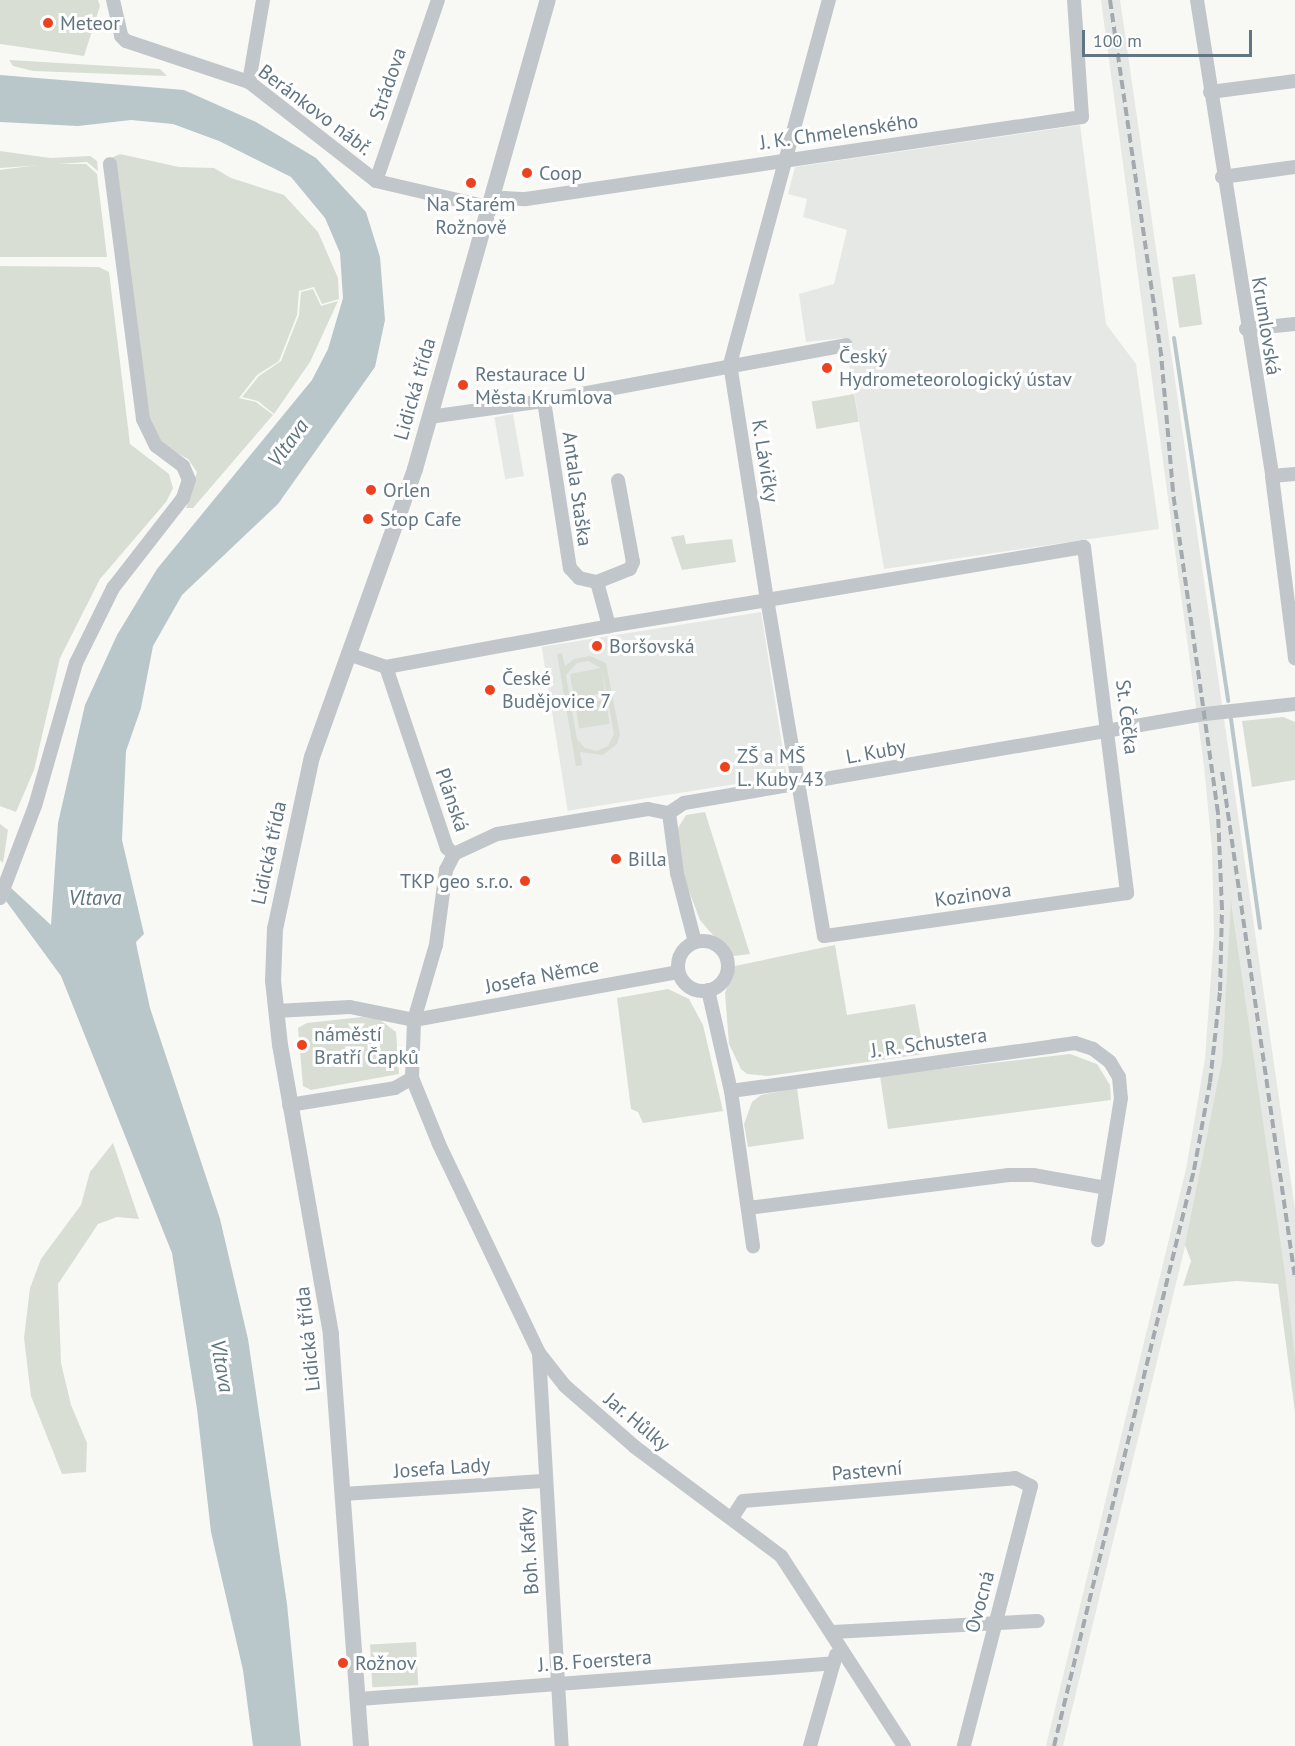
<!DOCTYPE html>
<meta charset="utf-8">
<style>
body{margin:0}
#map{position:relative;width:1295px;height:1746px;overflow:hidden;background:#f8f8f5;font-family:"PT Sans",sans-serif}
div>[style]{position:absolute}
[style*='--x']{left:calc(var(--x)*1px);top:calc(var(--y)*1px);width:calc(var(--w)*1px);rotate:calc(var(--a)*1deg)}
.built>*{inset:0;background:#e6e8e6;transform-origin:0 0}
.green>*{inset:0;background:#d8ded4;transform-origin:0 0}
.water>*{inset:0;background:#b9c7ca}
.stream>*{height:4px;margin:-2px;padding:0 2px;transform-origin:2px;border-radius:2px;background:#b9c7ca}
.minor>*{height:14px;margin:-7px;padding:0 7px;transform-origin:7px;border-radius:7px;background:#c1c6ca}
.minor>.ring{margin:-7px;padding:0;box-sizing:content-box;background:none;border:14px solid #c1c6ca;border-radius:50%}
.tertiary>*{height:16px;margin:-8px;padding:0 8px;transform-origin:8px;border-radius:8px;background:#c1c6ca}
.rail>*{height:4px;margin-top:-2px;transform-origin:0;background:repeating-linear-gradient(90deg,#a2aab0 0 9px,transparent 0 13.5px)}
.dots>*{width:16px;height:16px;translate:-50% -50%;box-sizing:border-box;border:3px solid #fff;border-radius:50%}
span{translate:-50% -50%;white-space:nowrap;text-align:center;line-height:1.15;-webkit-text-stroke:6px #fff;paint-order:stroke}
.poi-label{font-size:20px;color:#617682}
.left{translate:0 -50%;text-align:left}
.right{translate:-100% -50%;text-align:right}
.street-label{font-size:20px;color:#617682}
.water-label{font-size:21px;color:#5c767c;font-style:italic}
.scale{position:absolute;left:1082px;top:30px;width:170px;height:27px;box-sizing:border-box;border:3px solid #617682;border-top:0;padding-left:8px;font-size:18px;line-height:21px;white-space:nowrap;color:#617682;-webkit-text-stroke:4px #fff;paint-order:stroke}
</style>
<div id="map">
<div class="built">
<div style="clip-path:polygon(1101px 0,1120px 0,1295px 1209px,1295px 1356px,1232px 905px,1222px 1061px,1203px 1173px,1063px 1746px,1046px 1746px,1186px 1169px,1205px 1059px,1214px 935px,1212px 849px,1204px 766px)"></div>
<div style="clip-path:polygon(1080px 125px,1106px 324px,1136px 364px,1159px 529px,884px 569px,845px 338px,806px 342px,799px 294px,834px 284px,847px 230px,803px 217px,807px 199px,788px 194px,795px 167px)"></div>
<div style="left:513px;top:414px;width:63px;height:19px;rotate:80deg"></div>
<div style="left:761px;top:612px;width:166px;height:222px;rotate:81deg"></div>
</div>
<div class="green">
<div style="clip-path:polygon(0 0,98px 0,100px 6px,84px 56px,0 44px)"></div>
<div style="clip-path:polygon(9px 60px,160px 69px,167px 76px,33px 71px,13px 66px)"></div>
<div style="clip-path:polygon(0 151px,50px 158px,90px 156px,97px 161px,98px 171px,87px 162px,0 168px)"></div>
<div style="clip-path:polygon(120px 154px,179px 167px,214px 168px,231px 178px,284px 195px,318px 232px,338px 278px,339px 299px,322px 304px,314px 287px,299px 291px,297px 315px,279px 361px,257px 375px,239px 398px,256px 402px,273px 415px,193px 508px,186px 508px,197px 472px,188px 459px,164px 446px,147px 419px,116px 173px,111px 158px)"></div>
<div style="clip-path:polygon(46px 164px,86px 164px,97px 174px,107px 257px,0 257px,0 170px)"></div>
<div style="clip-path:polygon(0 266px,99px 267px,109px 272px,130px 444px,169px 474px,173px 488px,166px 502px,100px 579px,60px 658px,34px 770px,16px 812px,0 806px)"></div>
<div style="left:1195px;top:274px;width:51px;height:23px;rotate:82deg"></div>
<div style="clip-path:polygon(313px 289px,321px 306px,338px 301px,310px 362px,274px 414px,258px 401px,242px 397px,259px 376px,281px 361px,299px 315px,301px 292px)"></div>
<div style="left:854px;top:394px;width:28px;height:43px;rotate:80deg"></div>
<div style="clip-path:polygon(684px 535px,686px 544px,732px 539px,736px 562px,682px 570px,671px 537px)"></div>
<div style="clip-path:polygon(evenodd,562px 653px,565px 666px,574px 659px,590px 656px,606px 663px,620px 735px,617px 744px,603px 755px,580px 752px,582px 765px,576px 766px,557px 654px,562px 653px,588px 661px,601px 668px,570px 674px,574px 698px,605px 693px,602px 670px,614px 734px,608px 746px,597px 751px,585px 748px,577px 739px,566px 675px,577px 663px,588px 661px)"></div>
<div style="left:606px;top:700px;width:24px;height:31px;rotate:81deg"></div>
<div style="clip-path:polygon(1283px 717px,1295px 722px,1295px 780px,1252px 787px,1242px 721px)"></div>
<div style="clip-path:polygon(705px 812px,750px 954px,734px 956px,711px 933px,700px 920px,687px 886px,678px 844px,678px 828px,686px 815px)"></div>
<div style="clip-path:polygon(0 824px,8px 830px,3px 863px,0 860px)"></div>
<div style="clip-path:polygon(1231px 900px,1285px 1274px,1295px 1356px,1295px 1412px,1278px 1284px,1237px 1281px,1183px 1286px,1191px 1261px,1185px 1245px,1222px 1061px)"></div>
<div style="clip-path:polygon(835px 945px,847px 1015px,915px 1004px,924px 1054px,768px 1076px,747px 1074px,741px 1069px,729px 1044px,725px 993px,735px 966px)"></div>
<div style="clip-path:polygon(668px 989px,689px 999px,703px 1025px,723px 1111px,643px 1123px,638px 1112px,631px 1109px,617px 998px)"></div>
<div style="clip-path:polygon(362px 1017px,379px 1019px,396px 1032px,399px 1074px,311px 1090px,303px 1086px,298px 1028px,307px 1023px)"></div>
<div style="clip-path:polygon(1070px 1054px,1097px 1064px,1110px 1085px,1111px 1100px,888px 1129px,880px 1076px)"></div>
<div style="clip-path:polygon(797px 1088px,804px 1139px,748px 1147px,744px 1124px,752px 1102px,761px 1095px)"></div>
<div style="clip-path:polygon(113px 1143px,139px 1219px,117px 1217px,98px 1224px,58px 1284px,61px 1363px,71px 1405px,87px 1443px,86px 1472px,62px 1474px,31px 1396px,24px 1338px,30px 1288px,41px 1259px,81px 1205px,90px 1172px)"></div>
<div style="left:416px;top:1642px;width:43px;height:46px;rotate:87deg"></div>
</div>
<div class="water">
<div style="clip-path:polygon(0 75px,184px 90px,256px 122px,316px 158px,366px 212px,380px 257px,385px 320px,375px 367px,278px 504px,182px 595px,153px 646px,141px 708px,126px 751px,122px 840px,144px 934px,136px 942px,137px 948px,150px 1008px,220px 1219px,248px 1339px,287px 1604px,301px 1746px,253px 1746px,243px 1670px,211px 1532px,197px 1409px,172px 1253px,61px 976px,6px 901px,11px 888px,51px 925px,58px 823px,85px 705px,117px 635px,157px 569px,312px 380px,328px 349px,343px 298px,340px 253px,325px 218px,291px 177px,219px 141px,173px 124px,131px 120px,78px 126px,0 122px)"></div>
</div>
<div class="stream">
<div style="--x:1174;--y:338;--w:367;--a:81.5"></div>
<div style="--x:1231;--y:719;--w:211;--a:82.1"></div>
</div>
<div class="minor">
<div style="--x:113;--y:0;--w:37;--a:77"></div>
<div style="--x:121;--y:36;--w:7;--a:45"></div>
<div style="--x:126;--y:41;--w:130;--a:18.4"></div>
<div style="--x:249;--y:82;--w:161;--a:37.9"></div>
<div style="--x:376;--y:181;--w:115;--a:13.1"></div>
<div style="--x:488;--y:207;--w:18;--a:-29"></div>
<div style="--x:504;--y:198;--w:22;--a:3"></div>
<div style="--x:526;--y:199;--w:562;--a:-8.39"></div>
<div style="--x:1082;--y:117;--w:117;--a:-93.9"></div>
<div style="--x:1197;--y:0;--w:482;--a:81"></div>
<div style="--x:1272;--y:476;--w:184;--a:82.8"></div>
<div style="--x:249;--y:82;--w:83;--a:-80.3"></div>
<div style="--x:1210;--y:92;--w:86;--a:-7.4"></div>
<div style="--x:1222;--y:177;--w:74;--a:-7.8"></div>
<div style="--x:376;--y:181;--w:191;--a:-71.1"></div>
<div style="--x:1246;--y:329;--w:49;--a:-5.8"></div>
<div style="--x:544;--y:401;--w:169;--a:81.2"></div>
<div style="--x:570;--y:568;--w:13;--a:48"></div>
<div style="--x:579;--y:578;--w:18;--a:13"></div>
<div style="--x:597;--y:582;--w:35;--a:-22"></div>
<div style="--x:630;--y:569;--w:8;--a:-67"></div>
<div style="--x:633;--y:562;--w:83;--a:-100.4"></div>
<div style="--x:429;--y:417;--w:116;--a:-7.9"></div>
<div style="--x:544;--y:401;--w:307;--a:-10.5"></div>
<div style="--x:1272;--y:476;--w:23;--a:-5"></div>
<div style="--x:597;--y:582;--w:46;--a:74.7"></div>
<div style="--x:348;--y:654;--w:40;--a:18.9"></div>
<div style="--x:386;--y:667;--w:227;--a:-10.4"></div>
<div style="--x:609;--y:626;--w:160;--a:-9.3"></div>
<div style="--x:767;--y:600;--w:321;--a:-9.5"></div>
<div style="--x:1084;--y:547;--w:349;--a:82.9"></div>
<div style="--x:1127;--y:893;--w:306;--a:171.9"></div>
<div style="--x:824;--y:936;--w:341;--a:-99.6"></div>
<div style="--x:767;--y:600;--w:239;--a:-98.9"></div>
<div style="--x:730;--y:364;--w:377;--a:-74.8"></div>
<div style="--x:386;--y:667;--w:191;--a:71.4"></div>
<div style="--x:447;--y:848;--w:9;--a:41"></div>
<div style="--x:669;--y:813;--w:61;--a:82.4"></div>
<div style="--x:677;--y:873;--w:71;--a:75.4"></div>
<div style="--x:0;--y:898;--w:98;--a:-69.2"></div>
<div style="--x:35;--y:806;--w:149;--a:-74"></div>
<div style="--x:76;--y:663;--w:84;--a:-63.7"></div>
<div style="--x:113;--y:588;--w:114;--a:-52.1"></div>
<div style="--x:183;--y:498;--w:19;--a:-72"></div>
<div style="--x:189;--y:480;--w:15;--a:-113"></div>
<div style="--x:183;--y:466;--w:34;--a:-143"></div>
<div style="--x:156;--y:446;--w:30;--a:-116"></div>
<div style="--x:143;--y:419;--w:257;--a:-97.4"></div>
<div class="ring" style="left:678px;top:941px;width:36px;height:36px"></div>
<div style="--x:708;--y:990;--w:104;--a:77.2"></div>
<div style="--x:731;--y:1091;--w:157;--a:81.9"></div>
<div style="--x:276;--y:1011;--w:74;--a:-3.1"></div>
<div style="--x:350;--y:1007;--w:65;--a:11.5"></div>
<div style="--x:414;--y:1020;--w:268;--a:-10.3"></div>
<div style="--x:731;--y:1091;--w:326;--a:-7.9"></div>
<div style="--x:1054;--y:1046;--w:21;--a:-8"></div>
<div style="--x:1075;--y:1043;--w:19;--a:18"></div>
<div style="--x:1093;--y:1049;--w:21;--a:37"></div>
<div style="--x:1110;--y:1062;--w:17;--a:59"></div>
<div style="--x:1119;--y:1077;--w:21;--a:85"></div>
<div style="--x:1121;--y:1098;--w:144;--a:99.2"></div>
<div style="--x:289;--y:1105;--w:107;--a:-9.1"></div>
<div style="--x:395;--y:1088;--w:20;--a:-30"></div>
<div style="--x:748;--y:1208;--w:263;--a:-7.2"></div>
<div style="--x:1009;--y:1175;--w:24;--a:0"></div>
<div style="--x:1033;--y:1175;--w:74;--a:10.1"></div>
<div style="--x:539;--y:1353;--w:394;--a:86.7"></div>
<div style="--x:343;--y:1494;--w:200;--a:-3.7"></div>
<div style="--x:732;--y:1518;--w:20;--a:-57"></div>
<div style="--x:743;--y:1501;--w:273;--a:-4.8"></div>
<div style="--x:1015;--y:1478;--w:18;--a:27"></div>
<div style="--x:1031;--y:1486;--w:268;--a:104.5"></div>
<div style="--x:833;--y:1632;--w:205;--a:-3.1"></div>
<div style="--x:359;--y:1699;--w:476;--a:-4.3"></div>
<div style="--x:810;--y:1746;--w:95;--a:-74.1"></div>
<div style="--x:904;--y:1746;--w:226;--a:-122.9"></div>
<div style="--x:781;--y:1556;--w:182;--a:-143.3"></div>
<div style="--x:635;--y:1447;--w:93;--a:-138.9"></div>
<div style="--x:565;--y:1386;--w:42;--a:-128.2"></div>
<div style="--x:539;--y:1353;--w:232;--a:-115.6"></div>
<div style="--x:439;--y:1144;--w:71;--a:-112.2"></div>
<div style="--x:412;--y:1078;--w:58;--a:-88"></div>
<div style="--x:414;--y:1020;--w:78;--a:-73.7"></div>
<div style="--x:436;--y:945;--w:76;--a:-82.4"></div>
<div style="--x:446;--y:870;--w:18;--a:-63"></div>
<div style="--x:454;--y:854;--w:47;--a:-24.9"></div>
<div style="--x:497;--y:834;--w:153;--a:-9.4"></div>
<div style="--x:648;--y:809;--w:21;--a:11"></div>
<div style="--x:669;--y:813;--w:18;--a:-34"></div>
<div style="--x:684;--y:803;--w:529;--a:-9.69"></div>
<div style="--x:1205;--y:714;--w:91;--a:-6.3"></div>
</div>
<div class="tertiary">
<div style="--x:361;--y:1746;--w:413;--a:-94.2"></div>
<div style="--x:331;--y:1334;--w:293;--a:-100"></div>
<div style="--x:280;--y:1045;--w:64;--a:-96.2"></div>
<div style="--x:273;--y:981;--w:52;--a:-87.8"></div>
<div style="--x:275;--y:929;--w:176;--a:-77.9"></div>
<div style="--x:312;--y:757;--w:306;--a:-70.3"></div>
<div style="--x:415;--y:469;--w:487;--a:-74.2"></div>
</div>
<div class="rail">
<div style="--x:1110;--y:0;--w:366;--a:81.8"></div>
<div style="--x:1222;--y:772;--w:511;--a:81.79"></div>
<div style="--x:1054;--y:1746;--w:593;--a:-76.34"></div>
<div style="--x:1194;--y:1170;--w:89;--a:-79.7"></div>
<div style="--x:1210;--y:1082;--w:92;--a:-83.7"></div>
<div style="--x:1220;--y:991;--w:82;--a:-88.6"></div>
<div style="--x:1222;--y:909;--w:96;--a:-92.4"></div>
<div style="--x:1218;--y:813;--w:325;--a:-98"></div>
<div style="--x:1173;--y:491;--w:138;--a:-95"></div>
</div>
<div class="dots">
<div style="left:48px;top:23px;background:#ee421f"></div>
<div style="left:527px;top:173px;background:#ee421f"></div>
<div style="left:471px;top:183px;background:#ee421f"></div>
<div style="left:827px;top:368px;background:#ee421f"></div>
<div style="left:463px;top:385px;background:#ee421f"></div>
<div style="left:371px;top:490px;background:#ee421f"></div>
<div style="left:368px;top:519px;background:#ee421f"></div>
<div style="left:597px;top:646px;background:#ee421f"></div>
<div style="left:490px;top:690px;background:#ee421f"></div>
<div style="left:725px;top:767px;background:#ee421f"></div>
<div style="left:616px;top:859px;background:#ee421f"></div>
<div style="left:525px;top:881px;background:#ee421f"></div>
<div style="left:302px;top:1045px;background:#ee421f"></div>
<div style="left:343px;top:1663px;background:#ee421f"></div>
</div>
<div class="poi-label">
<span class="left" style="left:60px;top:23px">Meteor</span>
<span class="left" style="left:539px;top:173px">Coop</span>
<span style="left:471px;top:216px">Na Starém<br>Rožnově</span>
<span class="left" style="left:839px;top:368px">Český<br>Hydrometeorologický ústav</span>
<span class="left" style="left:475px;top:386px">Restaurace U<br>Města Krumlova</span>
<span class="left" style="left:383px;top:490px">Orlen</span>
<span class="left" style="left:380px;top:519px">Stop Cafe</span>
<span class="left" style="left:609px;top:646px">Boršovská</span>
<span class="left" style="left:502px;top:690px">České<br>Budějovice 7</span>
<span class="left" style="left:737px;top:768px">ZŠ a MŠ<br>L. Kuby 43</span>
<span class="left" style="left:628px;top:859px">Billa</span>
<span class="right" style="left:513px;top:881px">TKP geo s.r.o.</span>
<span class="left" style="left:314px;top:1046px">náměstí<br>Bratří Čapků</span>
<span class="left" style="left:355px;top:1663px">Rožnov</span>
</div>
<div class="street-label">
<span style="left:388px;top:84px;rotate:-71deg">Strádova</span>
<span style="left:315px;top:110px;rotate:37deg">Beránkovo nábř.</span>
<span style="left:839px;top:132px;rotate:-8deg">J. K. Chmelenského</span>
<span style="left:1266px;top:326px;rotate:81deg">Krumlovská</span>
<span style="left:415px;top:389px;rotate:-74deg">Lidická třída</span>
<span style="left:765px;top:461px;rotate:81deg">K. Lávičky</span>
<span style="left:577px;top:489px;rotate:82deg">Antala Staška</span>
<span style="left:1127px;top:717px;rotate:83deg">St. Čečka</span>
<span style="left:876px;top:752px;rotate:-10deg">L. Kuby</span>
<span style="left:452px;top:800px;rotate:71deg">Plánská</span>
<span style="left:269px;top:853px;rotate:-78deg">Lidická třída</span>
<span style="left:973px;top:895px;rotate:-8deg">Kozinova</span>
<span style="left:542px;top:976px;rotate:-11deg">Josefa Němce</span>
<span style="left:929px;top:1043px;rotate:-8deg">J. R. Schustera</span>
<span style="left:308px;top:1339px;rotate:-96deg">Lidická třída</span>
<span style="left:637px;top:1422px;rotate:40deg">Jar. Hůlky</span>
<span style="left:442px;top:1468px;rotate:-4deg">Josefa Lady</span>
<span style="left:867px;top:1471px;rotate:-5deg">Pastevní</span>
<span style="left:529px;top:1551px;rotate:-94deg">Boh. Kafky</span>
<span style="left:980px;top:1602px;rotate:-75deg">Ovocná</span>
<span style="left:595px;top:1661px;rotate:-4deg">J. B. Foerstera</span>
</div>
<div class="water-label">
<span style="left:288px;top:443px;rotate:-54deg">Vltava</span>
<span style="left:95px;top:898px">Vltava</span>
<span style="left:222px;top:1366px;rotate:80deg">Vltava</span>
</div>
<div class="scale">100 m</div>
</div>
